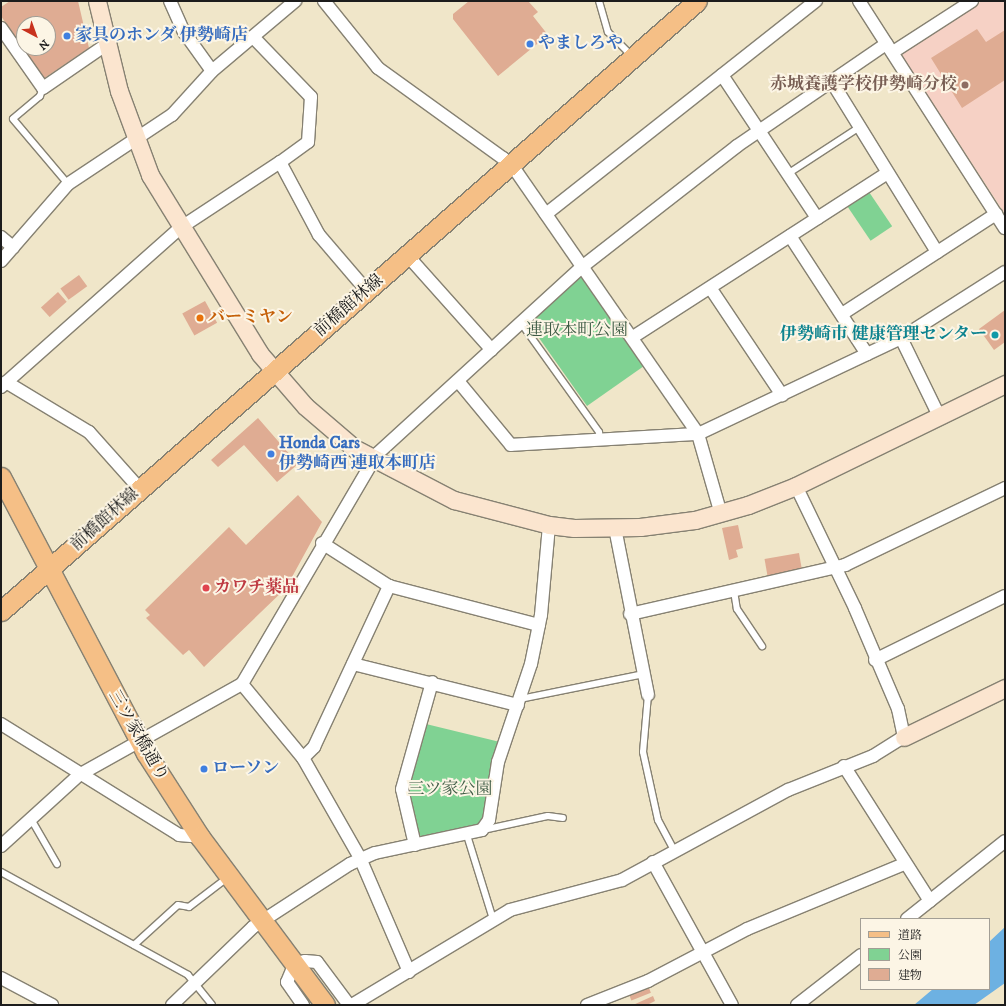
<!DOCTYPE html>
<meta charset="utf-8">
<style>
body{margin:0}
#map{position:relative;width:1006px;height:1006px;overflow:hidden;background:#f0e6c9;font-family:"IM FELL DW Pica","Noto Serif JP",serif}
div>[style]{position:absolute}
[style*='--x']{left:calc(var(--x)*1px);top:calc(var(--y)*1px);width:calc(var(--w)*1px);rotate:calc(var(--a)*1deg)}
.built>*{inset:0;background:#f6d1c5}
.green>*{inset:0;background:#80d293;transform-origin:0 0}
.water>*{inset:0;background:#6db1e2}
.building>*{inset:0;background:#dfac93;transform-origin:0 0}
.roads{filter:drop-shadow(1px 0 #868172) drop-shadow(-1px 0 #868172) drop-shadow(0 1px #868172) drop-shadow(0 -1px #868172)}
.lane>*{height:6px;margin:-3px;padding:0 3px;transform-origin:3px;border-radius:3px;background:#fff}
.street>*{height:12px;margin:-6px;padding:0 6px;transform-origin:6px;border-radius:6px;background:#fff}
.secondary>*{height:17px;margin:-8.5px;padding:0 8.5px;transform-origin:8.5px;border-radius:8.5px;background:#fbe5cf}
.primary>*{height:19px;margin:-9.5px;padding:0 9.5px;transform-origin:9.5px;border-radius:9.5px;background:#f5bf86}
.dots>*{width:11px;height:11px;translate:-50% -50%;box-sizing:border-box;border:2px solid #fcf5e5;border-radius:50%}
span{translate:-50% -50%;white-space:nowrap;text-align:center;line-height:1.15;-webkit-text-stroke:4px #fcf5e5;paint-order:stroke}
.shop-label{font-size:17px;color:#366cbe;font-weight:700}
.left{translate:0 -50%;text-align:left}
.education-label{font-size:17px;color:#785e54;font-weight:700}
.right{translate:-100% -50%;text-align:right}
.street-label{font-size:17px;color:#1c1c1c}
.food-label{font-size:17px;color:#c56008;font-weight:700}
.park-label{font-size:17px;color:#3f5c46}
.culture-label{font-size:17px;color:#0d838f;font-weight:700}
.health-label{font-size:17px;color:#be3a42;font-weight:700}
.frame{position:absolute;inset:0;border:2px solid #1c1c1c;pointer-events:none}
.legend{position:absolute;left:860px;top:918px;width:130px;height:72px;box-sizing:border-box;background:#fcf5e5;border:1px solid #a29e95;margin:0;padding:5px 7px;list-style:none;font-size:12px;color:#1c1c1c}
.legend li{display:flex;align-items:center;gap:8px;height:20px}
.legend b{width:20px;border:1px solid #a29e95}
.north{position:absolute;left:16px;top:16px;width:40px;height:40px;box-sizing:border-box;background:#fcf5e5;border:1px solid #a29e95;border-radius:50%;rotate:139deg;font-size:11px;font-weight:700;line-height:16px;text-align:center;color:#1c1c1c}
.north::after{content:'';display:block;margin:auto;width:14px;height:18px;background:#c8321e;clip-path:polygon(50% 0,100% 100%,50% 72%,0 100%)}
</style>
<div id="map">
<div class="built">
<div style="clip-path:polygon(982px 1px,1005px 1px,1005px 214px,903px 58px,903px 52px)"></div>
</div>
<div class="green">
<div style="left:867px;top:189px;width:45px;height:26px;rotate:56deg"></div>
<div style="clip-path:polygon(579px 277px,583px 277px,644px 366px,587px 406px,532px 328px,532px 320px)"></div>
<div style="clip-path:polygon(426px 724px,500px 742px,484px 820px,478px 825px,423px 838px,418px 834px,409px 791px)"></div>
</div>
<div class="water">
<div style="clip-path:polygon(1005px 927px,1005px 983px,974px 1005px,914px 1005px,933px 989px,989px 989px,989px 942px)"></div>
</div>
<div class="building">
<div style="clip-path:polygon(evenodd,10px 1px,78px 1px,89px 48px,43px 79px,1px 16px,1px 7px,10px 1px,24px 24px,48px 24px,48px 48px,24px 48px,24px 24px)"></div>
<div style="clip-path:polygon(469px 1px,528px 1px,538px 12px,533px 16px,548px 35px,498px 76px,453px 19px,453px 14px)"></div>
<div style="clip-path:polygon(977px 29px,986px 42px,1005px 30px,1005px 80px,962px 108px,931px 58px)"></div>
<div style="left:79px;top:275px;width:14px;height:23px;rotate:54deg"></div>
<div style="left:58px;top:292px;width:13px;height:23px;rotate:48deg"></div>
<div style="left:205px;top:301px;width:25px;height:26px;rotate:61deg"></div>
<div style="clip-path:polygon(1005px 310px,1005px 342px,994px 350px,979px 329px)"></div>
<div style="clip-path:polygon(258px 418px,298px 464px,277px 482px,244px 445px,218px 467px,211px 460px)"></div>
<div style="clip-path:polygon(298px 495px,322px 522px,286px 588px,204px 667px,189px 650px,183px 655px,146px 618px,150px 615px,145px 610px,229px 527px,246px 545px)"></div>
<div style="clip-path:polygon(738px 525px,743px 548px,736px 550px,738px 557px,729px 560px,722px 528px)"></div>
<div style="left:799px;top:553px;width:17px;height:35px;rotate:80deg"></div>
<div style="left:649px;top:988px;width:5px;height:21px;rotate:68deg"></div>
<div style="clip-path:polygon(653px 996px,655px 1001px,647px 1005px,633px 1005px)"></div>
</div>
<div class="roads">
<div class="lane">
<div style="--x:599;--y:1;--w:32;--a:74"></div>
<div style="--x:608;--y:32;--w:33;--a:45"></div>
<div style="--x:43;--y:88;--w:9;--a:111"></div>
<div style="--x:40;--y:96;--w:35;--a:140"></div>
<div style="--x:13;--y:119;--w:85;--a:49.8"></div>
<div style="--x:789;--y:173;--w:82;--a:-33.1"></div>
<div style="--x:521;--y:323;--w:134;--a:54.4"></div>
<div style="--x:599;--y:432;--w:8;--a:83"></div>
<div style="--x:734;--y:591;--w:18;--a:81"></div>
<div style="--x:737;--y:609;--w:45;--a:56"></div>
<div style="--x:648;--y:695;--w:57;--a:95"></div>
<div style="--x:643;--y:752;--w:70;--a:77.6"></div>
<div style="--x:658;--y:820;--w:34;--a:62"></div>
<div style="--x:520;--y:699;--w:126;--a:-11.4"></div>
<div style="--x:31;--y:819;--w:52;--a:60"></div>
<div style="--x:483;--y:830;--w:66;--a:-12.2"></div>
<div style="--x:548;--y:816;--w:15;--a:8"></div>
<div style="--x:466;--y:832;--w:91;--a:72.8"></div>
<div style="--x:1;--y:872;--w:213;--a:28.8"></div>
<div style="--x:188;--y:975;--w:38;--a:51"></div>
<div style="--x:134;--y:945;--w:59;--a:-42.3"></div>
<div style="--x:178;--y:905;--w:11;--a:10"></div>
<div style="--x:189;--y:907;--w:48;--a:-37.3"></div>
</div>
<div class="street">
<div style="--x:170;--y:1;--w:34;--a:66"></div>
<div style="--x:184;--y:32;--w:48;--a:54.3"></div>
<div style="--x:324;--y:1;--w:86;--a:51.1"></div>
<div style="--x:378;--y:68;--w:154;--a:35.8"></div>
<div style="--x:503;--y:158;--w:18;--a:45"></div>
<div style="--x:516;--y:171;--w:320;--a:55.3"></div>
<div style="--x:698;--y:434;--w:83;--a:74"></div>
<div style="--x:859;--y:1;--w:270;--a:57.3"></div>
<div style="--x:1;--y:28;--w:73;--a:55"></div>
<div style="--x:43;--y:88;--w:78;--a:-34.5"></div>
<div style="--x:254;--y:38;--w:82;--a:46"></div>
<div style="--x:311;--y:97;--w:45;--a:93.8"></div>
<div style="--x:308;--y:142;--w:34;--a:144"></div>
<div style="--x:893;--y:52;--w:94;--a:-32.8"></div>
<div style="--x:722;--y:75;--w:172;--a:56.4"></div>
<div style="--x:832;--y:82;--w:200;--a:58.3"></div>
<div style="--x:546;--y:214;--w:344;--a:-38.3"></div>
<div style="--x:790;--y:236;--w:141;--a:56.9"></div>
<div style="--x:1;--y:237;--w:16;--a:40"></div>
<div style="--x:407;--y:255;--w:127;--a:48.2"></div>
<div style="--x:1;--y:261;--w:102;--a:-49"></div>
<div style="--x:68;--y:184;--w:125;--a:-33.6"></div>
<div style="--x:172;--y:115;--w:59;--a:-47.7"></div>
<div style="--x:212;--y:71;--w:109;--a:-40.1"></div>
<div style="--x:711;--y:289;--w:128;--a:56.2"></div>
<div style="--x:842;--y:314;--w:184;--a:-33"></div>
<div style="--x:633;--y:337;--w:302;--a:-32.8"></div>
<div style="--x:901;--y:338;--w:87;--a:64"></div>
<div style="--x:458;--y:381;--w:83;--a:50.4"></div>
<div style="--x:511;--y:445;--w:187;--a:-3.4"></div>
<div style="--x:698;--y:434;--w:225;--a:-25.3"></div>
<div style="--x:901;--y:338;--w:123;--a:-32.4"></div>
<div style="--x:6;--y:382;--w:97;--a:31.1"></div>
<div style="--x:89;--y:432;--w:76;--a:48.2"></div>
<div style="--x:1;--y:387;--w:239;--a:-41.6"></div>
<div style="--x:180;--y:228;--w:120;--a:-33.4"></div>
<div style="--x:280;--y:162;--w:83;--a:61.9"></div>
<div style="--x:319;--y:235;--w:74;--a:49.4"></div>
<div style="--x:615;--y:528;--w:170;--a:78.8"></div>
<div style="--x:322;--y:543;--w:80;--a:32.7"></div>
<div style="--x:389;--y:586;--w:155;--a:14.6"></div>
<div style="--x:630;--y:614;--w:221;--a:-12.8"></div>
<div style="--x:845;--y:565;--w:178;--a:-25.7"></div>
<div style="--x:875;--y:660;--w:145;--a:-26.2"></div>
<div style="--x:353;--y:664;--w:170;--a:14"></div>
<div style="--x:242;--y:684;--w:96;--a:50.5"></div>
<div style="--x:303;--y:758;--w:115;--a:60.3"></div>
<div style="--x:360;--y:858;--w:124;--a:66.7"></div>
<div style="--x:1;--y:724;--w:210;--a:31.9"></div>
<div style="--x:179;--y:835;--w:21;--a:5"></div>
<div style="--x:303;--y:758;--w:16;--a:-45"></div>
<div style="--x:314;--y:747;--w:178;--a:-65"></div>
<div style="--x:844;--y:766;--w:160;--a:57.5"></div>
<div style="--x:415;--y:845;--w:57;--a:-103.1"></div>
<div style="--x:402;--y:789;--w:111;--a:-74.3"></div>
<div style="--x:1;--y:846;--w:105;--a:-42.3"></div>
<div style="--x:79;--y:775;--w:187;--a:-29.2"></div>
<div style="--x:242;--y:684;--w:267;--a:-59.6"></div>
<div style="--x:377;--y:454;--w:279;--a:-42.4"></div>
<div style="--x:583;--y:266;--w:195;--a:-37.9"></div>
<div style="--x:737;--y:146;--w:181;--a:-34.4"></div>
<div style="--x:653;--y:862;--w:163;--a:61.1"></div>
<div style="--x:907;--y:919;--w:125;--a:-38.5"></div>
<div style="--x:1;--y:978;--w:58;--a:27.9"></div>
<div style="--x:172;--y:1005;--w:112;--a:-43.9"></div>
<div style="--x:253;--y:927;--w:116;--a:-33"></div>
<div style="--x:350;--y:864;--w:27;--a:-24"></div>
<div style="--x:375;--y:853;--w:109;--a:-12.1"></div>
<div style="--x:482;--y:830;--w:12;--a:-55"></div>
<div style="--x:489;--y:820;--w:59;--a:-81.2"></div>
<div style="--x:498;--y:762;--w:103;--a:-71.4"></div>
<div style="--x:531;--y:664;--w:50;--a:-78.5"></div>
<div style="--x:541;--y:615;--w:90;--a:-84.9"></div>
<div style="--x:303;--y:1005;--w:28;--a:-125"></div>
<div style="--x:287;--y:982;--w:21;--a:-67"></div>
<div style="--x:295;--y:963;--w:10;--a:-11"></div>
<div style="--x:305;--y:961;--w:12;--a:5"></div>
<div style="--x:317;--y:962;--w:54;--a:53.3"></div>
<div style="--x:352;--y:1005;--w:184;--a:-31"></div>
<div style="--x:510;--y:910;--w:116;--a:-15"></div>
<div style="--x:622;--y:880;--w:189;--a:-28.5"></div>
<div style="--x:788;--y:790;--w:92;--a:-21.8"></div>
<div style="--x:873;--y:756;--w:36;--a:-32"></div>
<div style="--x:904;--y:737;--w:29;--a:-102"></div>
<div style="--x:898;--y:709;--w:110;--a:-113.1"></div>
<div style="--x:855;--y:608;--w:136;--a:-115.8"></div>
<div style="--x:587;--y:1005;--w:66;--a:-21.5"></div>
<div style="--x:648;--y:981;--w:112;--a:-27.7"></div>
<div style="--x:747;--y:929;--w:170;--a:-22.5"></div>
<div style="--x:797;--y:1005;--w:81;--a:-38"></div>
</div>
<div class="secondary">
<div style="--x:97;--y:1;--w:93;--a:76.3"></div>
<div style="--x:119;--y:91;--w:90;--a:69.7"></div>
<div style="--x:150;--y:175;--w:210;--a:58.4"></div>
<div style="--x:260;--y:354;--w:69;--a:49.1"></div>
<div style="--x:305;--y:406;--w:65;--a:40.6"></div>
<div style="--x:354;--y:448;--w:113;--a:27.5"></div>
<div style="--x:454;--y:500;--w:98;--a:14.7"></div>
<div style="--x:549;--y:525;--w:25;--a:7"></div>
<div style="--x:574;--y:528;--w:66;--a:-0.9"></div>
<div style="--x:640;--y:527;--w:55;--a:-7.3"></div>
<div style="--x:695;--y:520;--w:55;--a:-15.8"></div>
<div style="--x:748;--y:505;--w:52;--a:-21.6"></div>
<div style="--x:796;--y:486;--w:233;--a:-26"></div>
<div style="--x:904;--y:737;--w:112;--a:-25.9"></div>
</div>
<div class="primary">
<div style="--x:1;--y:477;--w:312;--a:62.3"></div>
<div style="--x:146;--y:753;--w:100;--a:57.3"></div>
<div style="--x:200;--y:837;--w:209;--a:53.3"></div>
<div style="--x:1;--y:611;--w:925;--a:-41.23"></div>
</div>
</div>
<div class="dots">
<div style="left:67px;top:36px;background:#3f7fe0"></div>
<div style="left:530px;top:44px;background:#3f7fe0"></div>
<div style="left:965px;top:85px;background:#8d6e63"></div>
<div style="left:200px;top:318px;background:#e8710a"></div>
<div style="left:995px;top:335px;background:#0f9aa8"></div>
<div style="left:271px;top:454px;background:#3f7fe0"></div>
<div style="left:206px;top:588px;background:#e0444e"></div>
<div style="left:204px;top:769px;background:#3f7fe0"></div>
</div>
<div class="shop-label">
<span class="left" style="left:75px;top:36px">家具のホンダ 伊勢崎店</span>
<span class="left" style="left:538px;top:44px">やましろや</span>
<span class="left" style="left:279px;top:454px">Honda Cars<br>伊勢崎西 連取本町店</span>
<span class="left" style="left:212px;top:769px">ローソン</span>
</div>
<div class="education-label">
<span class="right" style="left:957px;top:85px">赤城養護学校伊勢崎分校</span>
</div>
<div class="street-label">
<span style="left:349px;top:306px;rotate:-41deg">前橋館林線</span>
<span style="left:105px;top:520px;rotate:-42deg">前橋館林線</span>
<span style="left:138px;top:736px;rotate:60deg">三ツ家橋通り</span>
</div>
<div class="food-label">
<span class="left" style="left:208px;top:318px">バーミヤン</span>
</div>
<div class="park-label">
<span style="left:577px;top:331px">連取本町公園</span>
<span style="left:450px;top:790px">三ツ家公園</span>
</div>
<div class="culture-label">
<span class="right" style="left:987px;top:335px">伊勢崎市 健康管理センター</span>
</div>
<div class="health-label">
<span class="left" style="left:214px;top:588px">カワチ薬品</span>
</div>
<div class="frame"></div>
<ul class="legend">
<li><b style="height:5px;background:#f5bf86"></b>道路</li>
<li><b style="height:11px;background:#80d293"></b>公園</li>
<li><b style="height:11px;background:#dfac93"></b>建物</li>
</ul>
<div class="north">N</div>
</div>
